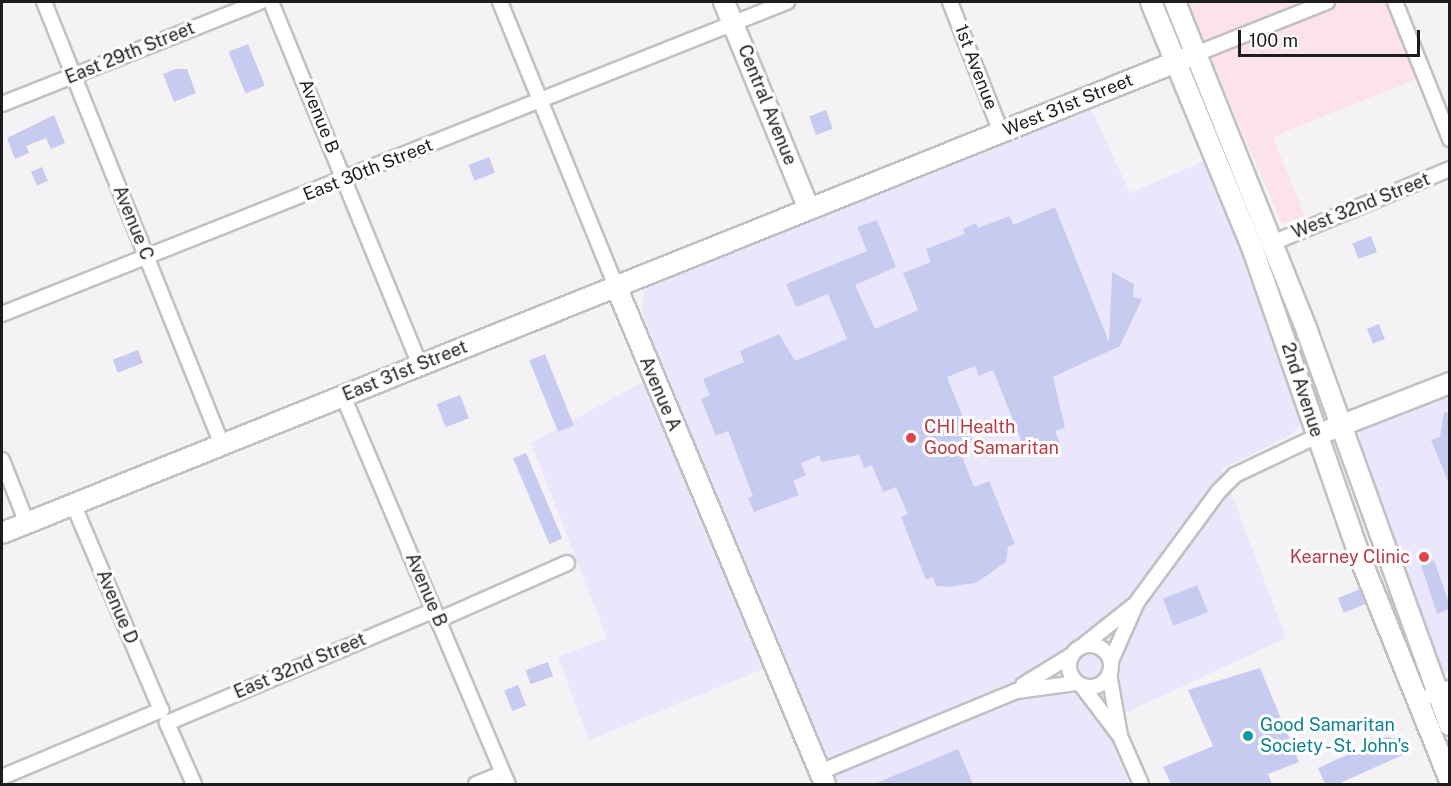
<!DOCTYPE html>
<style>
body{margin:0}
#map{position:relative;width:1451px;height:786px;overflow:hidden;background:#f5f2f6;font-family:"Public Sans",sans-serif}
div>[style]{position:absolute}
[style*='--x']{left:calc(var(--x)*1px);top:calc(var(--y)*1px);width:calc(var(--w)*1px);rotate:calc(var(--a)*1deg)}
.commercial>*{inset:0;background:#fbe2eb}
.medical>*{inset:0;background:#eae6fc}
.building>*{inset:0;background:#c7cbf0;transform-origin:0 0}
.roads{filter:drop-shadow(2px 0 #c3c0c4) drop-shadow(-2px 0 #c3c0c4) drop-shadow(0 2px #c3c0c4) drop-shadow(0 -2px #c3c0c4)}
.street>*{height:14px;margin:-7px;padding:0 7px;transform-origin:7px;border-radius:7px;background:#fff}
.street>.ring{margin:-7px;padding:0;box-sizing:content-box;background:none;border:14px solid #fff;border-radius:50%}
.secondary>*{height:20px;margin:-10px;padding:0 10px;transform-origin:10px;border-radius:10px;background:#fff}
.dots>*{width:16px;height:16px;translate:-50% -50%;box-sizing:border-box;border:3px solid #fff;border-radius:50%}
span{translate:-50% -50%;white-space:nowrap;text-align:center;line-height:1.15;-webkit-text-stroke:6px #fff;paint-order:stroke}
.street-label{font-size:18px;color:#1e1d1e}
.health-label{font-size:18px;color:#be3a42}
.left{translate:0 -50%;text-align:left}
.right{translate:-100% -50%;text-align:right}
.culture-label{font-size:18px;color:#0d838f}
.frame{position:absolute;inset:0;border:3px solid #1e1d1e;pointer-events:none}
.scale{position:absolute;left:1238px;top:30px;width:182px;height:27px;box-sizing:border-box;border:3px solid #1e1d1e;border-top:0;padding-left:8px;font-size:18px;line-height:21px;white-space:nowrap;color:#1e1d1e;-webkit-text-stroke:4px #fff;paint-order:stroke}
</style>
<div id="map">
<div class="commercial">
<div style="clip-path:polygon(1187px 2px,1403px 2px,1431px 73px,1277px 135px,1274px 140px,1305px 216px,1282px 224px)"></div>
</div>
<div class="medical">
<div style="clip-path:polygon(1086px 98px,1130px 193px,1209px 159px,1268px 306px,1301px 423px,1293px 434px,1222px 469px,1286px 638px,1104px 723px,1129px 784px,833px 784px,783px 661px,589px 740px,558px 657px,607px 638px,531px 443px,663px 371px,642px 310px,644px 291px,654px 281px)"></div>
<div style="clip-path:polygon(1449px 393px,1449px 673px,1437px 669px,1359px 444px,1361px 428px)"></div>
</div>
<div class="building">
<div style="left:248px;top:44px;width:45px;height:21px;rotate:68deg"></div>
<div style="clip-path:polygon(176px 69px,187px 69px,196px 93px,174px 102px,163px 74px)"></div>
<div style="left:826px;top:110px;width:20px;height:18px;rotate:70deg"></div>
<div style="clip-path:polygon(54px 115px,65px 143px,51px 149px,46px 138px,26px 146px,29px 153px,15px 159px,7px 138px)"></div>
<div style="left:489px;top:157px;width:17px;height:22px;rotate:69deg"></div>
<div style="left:42px;top:167px;width:15px;height:12px;rotate:67deg"></div>
<div style="clip-path:polygon(1055px 207px,1109px 342px,1112px 272px,1134px 284px,1133px 297px,1142px 299px,1120px 346px,1053px 377px,1065px 428px,1055px 431px,1060px 443px,1036px 453px,1031px 441px,1023px 445px,993px 370px,979px 376px,975px 366px,947px 377px,972px 440px,958px 446px,974px 487px,989px 481px,1015px 544px,1008px 547px,1006px 562px,976px 583px,947px 587px,936px 586px,933px 577px,926px 580px,901px 517px,908px 514px,896px 487px,883px 492px,872px 465px,864px 468px,859px 455px,821px 462px,820px 455px,801px 463px,806px 475px,793px 481px,799px 495px,754px 512px,748px 498px,753px 496px,728px 431px,716px 436px,701px 399px,710px 395px,703px 379px,744px 362px,740px 351px,779px 334px,795px 361px,847px 339px,828px 294px,796px 307px,786px 284px,867px 251px,857px 227px,877px 220px,896px 267px,855px 285px,875px 329px,918px 310px,903px 273px,931px 262px,926px 249px,965px 234px,963px 229px,976px 223px,978px 228px,1010px 216px,1013px 225px)"></div>
<div style="left:1371px;top:236px;width:17px;height:20px;rotate:69deg"></div>
<div style="left:1379px;top:324px;width:16px;height:13px;rotate:68deg"></div>
<div style="left:138px;top:350px;width:14px;height:27px;rotate:69deg"></div>
<div style="left:545px;top:354px;width:77px;height:17px;rotate:68deg"></div>
<div style="left:460px;top:395px;width:25px;height:25px;rotate:69deg"></div>
<div style="clip-path:polygon(1444px 412px,1449px 413px,1449px 484px,1431px 440px,1440px 437px)"></div>
<div style="left:526px;top:453px;width:93px;height:14px;rotate:67deg"></div>
<div style="clip-path:polygon(1434px 560px,1449px 603px,1449px 609px,1437px 614px,1421px 565px)"></div>
<div style="left:1197px;top:585px;width:29px;height:37px;rotate:68deg"></div>
<div style="left:1360px;top:589px;width:16px;height:24px;rotate:68deg"></div>
<div style="left:548px;top:662px;width:15px;height:24px;rotate:70deg"></div>
<div style="clip-path:polygon(1260px 668px,1299px 762px,1268px 774px,1272px 784px,1171px 784px,1163px 767px,1213px 746px,1188px 690px)"></div>
<div style="left:518px;top:685px;width:22px;height:15px;rotate:68deg"></div>
<div style="clip-path:polygon(1386px 737px,1402px 739px,1407px 753px,1338px 784px,1325px 784px,1318px 768px)"></div>
<div style="clip-path:polygon(958px 749px,973px 784px,874px 784px)"></div>
</div>
<div class="roads">
<div class="street">
<div style="--x:44;--y:2;--w:476;--a:68.1"></div>
<div style="--x:271;--y:2;--w:392;--a:67.7"></div>
<div style="--x:500;--y:2;--w:307;--a:67.8"></div>
<div style="--x:950;--y:2;--w:140;--a:68.6"></div>
<div style="--x:1395;--y:2;--w:148;--a:68.1"></div>
<div style="--x:1196;--y:54;--w:141;--a:-21.7"></div>
<div style="--x:2;--y:104;--w:277;--a:-21.6"></div>
<div style="--x:1272;--y:243;--w:193;--a:-22.6"></div>
<div style="--x:2;--y:314;--w:845;--a:-21.68"></div>
<div style="--x:343;--y:396;--w:422;--a:67"></div>
<div style="--x:2;--y:460;--w:68;--a:68.4"></div>
<div style="--x:438;--y:620;--w:141;--a:-23.8"></div>
<div style="--x:1085;--y:644;--w:61;--a:-38.4"></div>
<div class="ring" style="left:1069px;top:645px;width:28px;height:28px"></div>
<div style="--x:1111;--y:661;--w:64;--a:-66.2"></div>
<div style="--x:1137;--y:602;--w:137;--a:-53.6"></div>
<div style="--x:1218;--y:492;--w:24;--a:-45"></div>
<div style="--x:1235;--y:475;--w:91;--a:-25.4"></div>
<div style="--x:1109;--y:674;--w:63;--a:79.9"></div>
<div style="--x:1120;--y:736;--w:52;--a:66.4"></div>
<div style="--x:1023;--y:685;--w:55;--a:-31.7"></div>
<div style="--x:1082;--y:686;--w:63;--a:52.8"></div>
<div style="--x:1417;--y:701;--w:35;--a:-22"></div>
<div style="--x:820;--y:772;--w:213;--a:-22.4"></div>
<div style="--x:1017;--y:691;--w:61;--a:-7.6"></div>
<div style="--x:2;--y:777;--w:173;--a:-22.8"></div>
<div style="--x:161;--y:710;--w:224;--a:-113.1"></div>
<div style="--x:194;--y:784;--w:67;--a:-113.9"></div>
<div style="--x:167;--y:723;--w:290;--a:-22.9"></div>
<div style="--x:476;--y:784;--w:29;--a:-22"></div>
</div>
<div class="secondary">
<div style="--x:724;--y:2;--w:224;--a:67.7"></div>
<div style="--x:1151;--y:2;--w:265;--a:67.6"></div>
<div style="--x:1252;--y:247;--w:331;--a:70.8"></div>
<div style="--x:1361;--y:560;--w:237;--a:68"></div>
<div style="--x:1175;--y:2;--w:354;--a:68.1"></div>
<div style="--x:1307;--y:331;--w:419;--a:70.1"></div>
<div style="--x:616;--y:286;--w:540;--a:67.23"></div>
<div style="--x:1327;--y:431;--w:132;--a:-21.3"></div>
<div style="--x:2;--y:533;--w:1286;--a:-21.86"></div>
</div>
</div>
<div class="dots">
<div style="left:911px;top:438px;background:#e0444e"></div>
<div style="left:1424px;top:557px;background:#e0444e"></div>
<div style="left:1248px;top:736px;background:#0f9aa8"></div>
</div>
<div class="street-label">
<span style="left:130px;top:53px;rotate:-22deg">East 29th Street</span>
<span style="left:976px;top:67px;rotate:69deg">1st Avenue</span>
<span style="left:767px;top:105px;rotate:68deg">Central Avenue</span>
<span style="left:1068px;top:105px;rotate:-22deg">West 31st Street</span>
<span style="left:319px;top:116px;rotate:68deg">Avenue B</span>
<span style="left:368px;top:170px;rotate:-22deg">East 30th Street</span>
<span style="left:1361px;top:206px;rotate:-22deg">West 32nd Street</span>
<span style="left:133px;top:223px;rotate:68deg">Avenue C</span>
<span style="left:405px;top:371px;rotate:-22deg">East 31st Street</span>
<span style="left:1302px;top:390px;rotate:72deg">2nd Avenue</span>
<span style="left:660px;top:394px;rotate:67deg">Avenue A</span>
<span style="left:426px;top:590px;rotate:67deg">Avenue B</span>
<span style="left:117px;top:607px;rotate:67deg">Avenue D</span>
<span style="left:300px;top:666px;rotate:-23deg">East 32nd Street</span>
</div>
<div class="health-label">
<span class="left" style="left:924px;top:438px">CHI Health<br>Good Samaritan</span>
<span class="right" style="left:1410px;top:557px">Kearney Clinic</span>
</div>
<div class="culture-label">
<span class="left" style="left:1260px;top:736px">Good Samaritan<br>Society - St. John's</span>
</div>
<div class="frame"></div>
<div class="scale">100 m</div>
</div>
